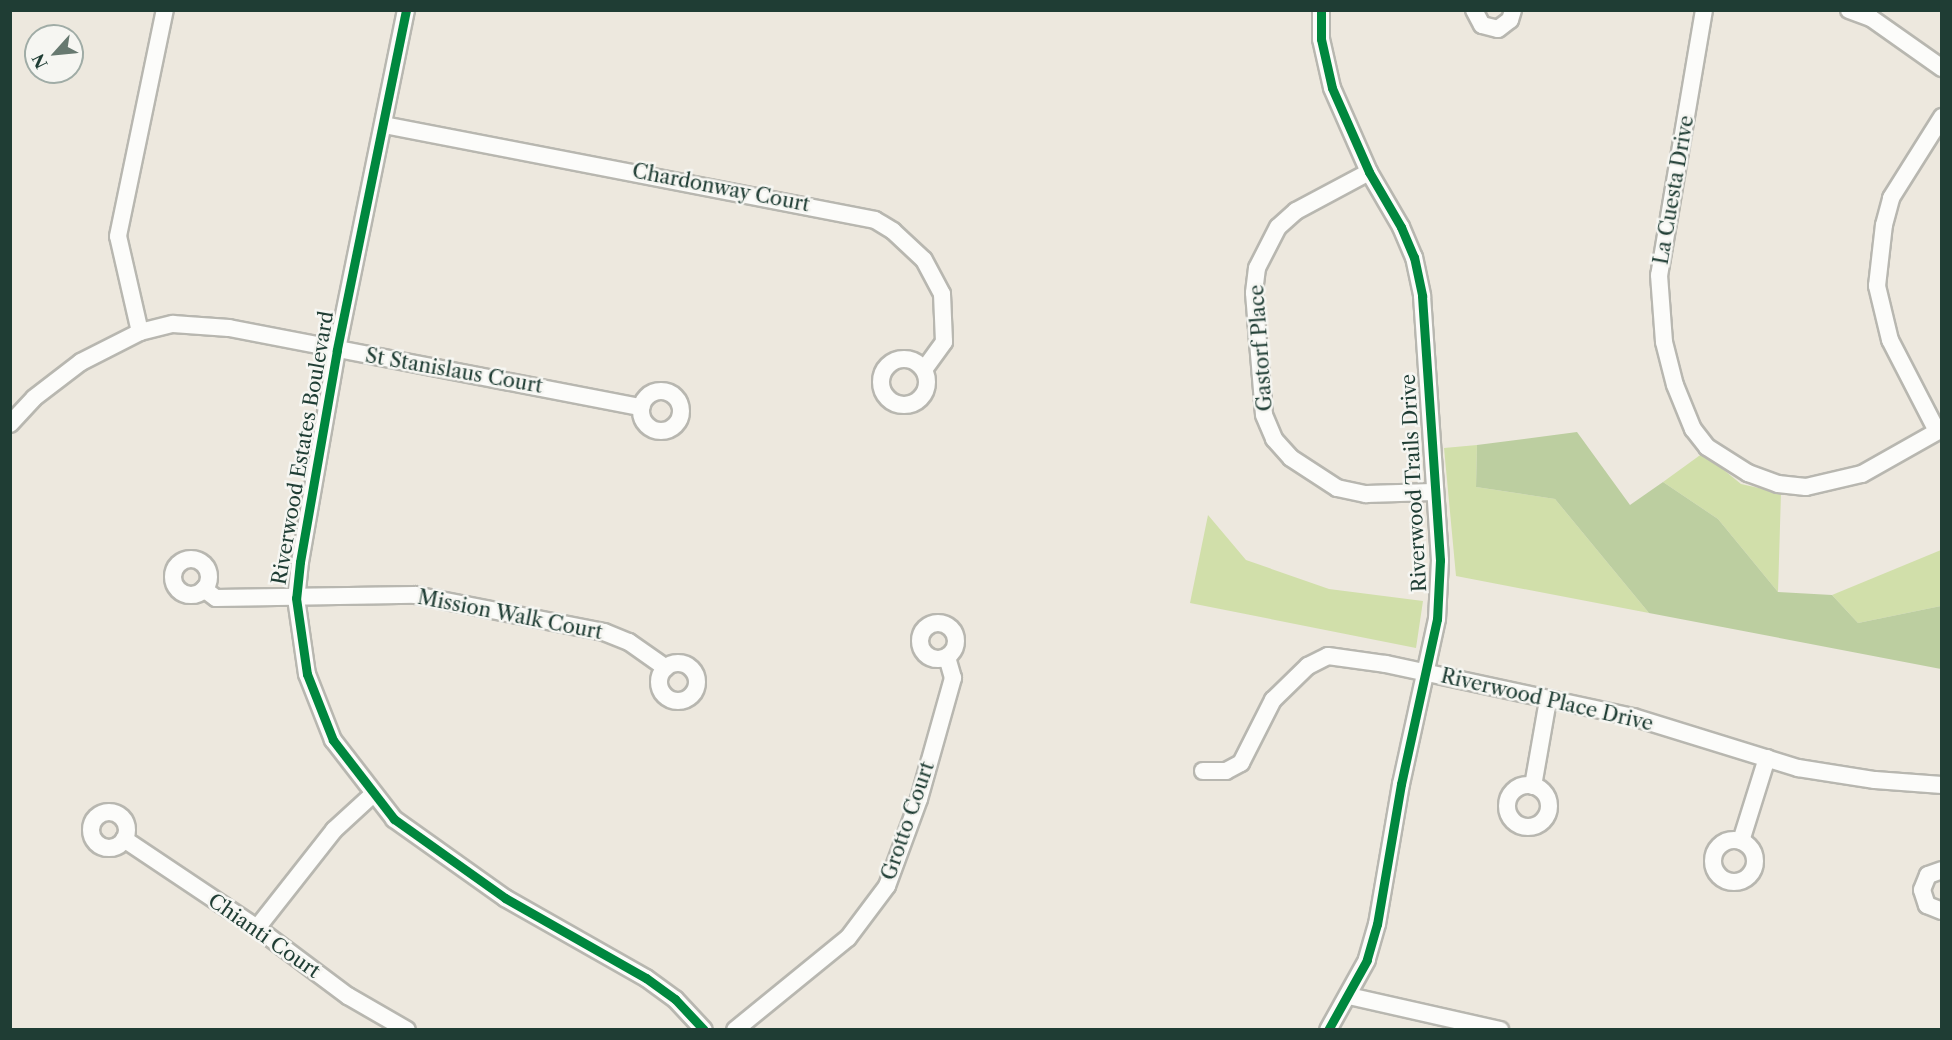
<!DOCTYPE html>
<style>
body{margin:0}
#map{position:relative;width:1952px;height:1040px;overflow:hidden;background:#ede8de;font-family:"Libre Caslon Text",serif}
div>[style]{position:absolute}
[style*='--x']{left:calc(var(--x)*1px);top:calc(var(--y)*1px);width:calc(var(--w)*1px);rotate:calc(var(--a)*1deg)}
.green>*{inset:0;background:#d1dfaa}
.forest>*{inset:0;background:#bccea0}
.roads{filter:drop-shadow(2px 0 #b8b7b0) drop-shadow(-2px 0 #b8b7b0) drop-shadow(0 2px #b8b7b0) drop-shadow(0 -2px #b8b7b0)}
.minor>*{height:16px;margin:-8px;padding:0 8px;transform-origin:8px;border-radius:8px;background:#fcfcfa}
.minor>.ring{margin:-8px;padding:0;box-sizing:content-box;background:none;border:16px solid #fcfcfa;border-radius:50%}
.cycleway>*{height:9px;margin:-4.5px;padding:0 4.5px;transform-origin:4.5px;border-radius:4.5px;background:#00873e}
span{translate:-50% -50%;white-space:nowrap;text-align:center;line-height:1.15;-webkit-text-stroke:5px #f6f6f2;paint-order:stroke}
.street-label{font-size:20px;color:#1f3d34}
.frame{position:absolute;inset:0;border:12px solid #1f3d34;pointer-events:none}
.north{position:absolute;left:24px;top:24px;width:60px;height:60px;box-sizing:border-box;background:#f6f6f2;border:2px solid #a0aca6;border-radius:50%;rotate:243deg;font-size:16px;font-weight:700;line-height:24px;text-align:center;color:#1f3d34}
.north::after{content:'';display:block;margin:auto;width:21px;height:27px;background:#677970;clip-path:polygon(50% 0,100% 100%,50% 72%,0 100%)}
</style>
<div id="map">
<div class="green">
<div style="clip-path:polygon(1477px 445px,1476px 487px,1555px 499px,1649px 613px,1456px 576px,1444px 448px)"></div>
<div style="clip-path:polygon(1703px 453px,1741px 484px,1781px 493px,1778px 592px,1718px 519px,1663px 482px)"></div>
<div style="clip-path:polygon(1208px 515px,1246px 560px,1329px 589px,1423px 601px,1416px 648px,1190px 603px)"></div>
<div style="clip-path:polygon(1941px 550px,1941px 606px,1858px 623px,1832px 595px)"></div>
</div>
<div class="forest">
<div style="clip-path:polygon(1577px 432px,1630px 505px,1663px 482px,1718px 519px,1778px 592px,1832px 595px,1858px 623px,1941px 606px,1941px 669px,1649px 613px,1555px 499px,1476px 487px,1477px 445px)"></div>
</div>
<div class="roads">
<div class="minor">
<div style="--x:406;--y:10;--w:347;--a:101.5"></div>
<div style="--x:337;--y:350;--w:215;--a:99.9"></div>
<div style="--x:300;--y:562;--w:36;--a:96"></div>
<div style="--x:296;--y:598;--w:77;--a:81.8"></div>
<div style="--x:307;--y:674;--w:71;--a:68.5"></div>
<div style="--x:333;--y:740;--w:100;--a:52.3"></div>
<div style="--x:394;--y:819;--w:136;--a:35.4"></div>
<div style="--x:505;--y:898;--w:162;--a:29.6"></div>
<div style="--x:646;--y:978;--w:36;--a:36"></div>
<div style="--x:675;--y:999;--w:42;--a:46.9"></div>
<div style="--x:1321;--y:10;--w:29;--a:90"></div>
<div style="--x:1321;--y:39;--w:50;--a:77.3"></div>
<div style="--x:1332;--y:88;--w:92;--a:66.2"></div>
<div style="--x:1369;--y:172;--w:64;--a:59.8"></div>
<div style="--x:1401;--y:227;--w:33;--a:67"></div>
<div style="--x:1414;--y:257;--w:40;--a:78"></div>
<div style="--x:1422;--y:296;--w:265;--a:86.1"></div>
<div style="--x:1440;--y:560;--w:59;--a:92.9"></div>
<div style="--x:1437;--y:619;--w:169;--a:102.3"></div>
<div style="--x:1401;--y:784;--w:142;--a:99.7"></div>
<div style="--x:1377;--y:924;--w:37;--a:106"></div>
<div style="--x:1367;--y:960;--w:80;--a:119.1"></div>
<div style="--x:1474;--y:10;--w:17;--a:62"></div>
<div style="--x:1482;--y:25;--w:16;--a:14"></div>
<div style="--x:1498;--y:29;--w:15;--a:-37"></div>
<div style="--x:1510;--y:20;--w:10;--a:-73"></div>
<div style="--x:1704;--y:10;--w:269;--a:99.6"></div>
<div style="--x:1659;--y:275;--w:67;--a:85.7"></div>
<div style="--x:1664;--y:342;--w:44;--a:75.7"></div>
<div style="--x:1675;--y:385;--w:48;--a:67.8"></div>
<div style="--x:1693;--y:429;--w:23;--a:52"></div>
<div style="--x:1707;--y:447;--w:49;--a:32.4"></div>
<div style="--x:1748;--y:473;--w:32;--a:20"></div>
<div style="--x:1778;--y:484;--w:28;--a:6"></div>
<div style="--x:1806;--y:487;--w:57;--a:-13.1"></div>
<div style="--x:1862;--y:474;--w:92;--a:-29.4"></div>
<div style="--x:1849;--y:10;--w:23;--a:20"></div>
<div style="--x:1871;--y:18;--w:87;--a:35.2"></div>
<div style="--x:384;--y:125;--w:500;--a:10.95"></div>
<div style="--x:875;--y:220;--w:21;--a:31"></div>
<div style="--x:893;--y:231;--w:42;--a:43.1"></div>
<div style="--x:924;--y:260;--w:38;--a:62"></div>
<div style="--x:942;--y:294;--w:48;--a:87.6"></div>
<div style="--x:944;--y:342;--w:34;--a:126"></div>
<div style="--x:1369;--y:172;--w:83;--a:151.9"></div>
<div style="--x:1296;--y:211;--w:24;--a:138"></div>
<div style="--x:1278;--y:227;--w:46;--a:117.1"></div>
<div style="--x:1257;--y:268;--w:25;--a:97"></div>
<div style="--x:1254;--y:293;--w:122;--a:85.3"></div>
<div style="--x:1264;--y:415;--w:26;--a:67"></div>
<div style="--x:1274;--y:439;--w:25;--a:48"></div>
<div style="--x:1291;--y:458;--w:55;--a:33.1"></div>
<div style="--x:1337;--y:488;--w:30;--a:12"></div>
<div style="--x:1366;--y:494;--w:67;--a:-1.7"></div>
<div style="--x:140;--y:332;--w:98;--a:-102.9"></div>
<div style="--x:118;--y:236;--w:231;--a:-78.3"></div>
<div class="ring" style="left:881px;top:359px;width:30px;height:30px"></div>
<div class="ring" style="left:641px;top:391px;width:24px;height:24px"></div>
<div style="--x:10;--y:424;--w:35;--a:-47"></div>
<div style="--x:34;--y:398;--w:59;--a:-37.5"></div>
<div style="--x:81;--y:362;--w:66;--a:-27"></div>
<div style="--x:140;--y:332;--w:34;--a:-14"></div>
<div style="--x:173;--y:324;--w:56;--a:4.1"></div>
<div style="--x:229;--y:328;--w:420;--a:10.9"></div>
<div style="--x:1937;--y:431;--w:102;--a:-117.3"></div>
<div style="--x:1890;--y:340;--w:56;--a:-103.5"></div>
<div style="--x:1877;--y:286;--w:61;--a:-83.5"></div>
<div style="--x:1884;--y:225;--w:28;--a:-75"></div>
<div style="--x:1891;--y:198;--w:96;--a:-57.8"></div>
<div class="ring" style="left:173px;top:559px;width:20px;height:20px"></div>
<div style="--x:204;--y:589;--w:15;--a:37"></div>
<div style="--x:216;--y:598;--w:199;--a:-0.9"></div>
<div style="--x:415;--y:595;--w:193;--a:11.1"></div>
<div style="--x:604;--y:632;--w:27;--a:22"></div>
<div style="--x:629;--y:642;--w:45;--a:35.1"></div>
<div class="ring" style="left:920px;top:623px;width:20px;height:20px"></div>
<div class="ring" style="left:659px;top:663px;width:22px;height:22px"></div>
<div style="--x:1203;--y:771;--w:23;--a:0"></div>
<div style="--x:1226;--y:771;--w:17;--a:-28"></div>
<div style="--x:1241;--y:763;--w:71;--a:-63.1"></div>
<div style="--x:1273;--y:700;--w:49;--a:-44.2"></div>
<div style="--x:1308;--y:666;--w:22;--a:-27"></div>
<div style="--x:1328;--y:656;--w:59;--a:7.9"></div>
<div style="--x:1386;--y:664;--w:253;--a:12.1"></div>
<div style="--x:1633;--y:717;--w:173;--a:17.2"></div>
<div style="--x:1798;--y:768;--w:78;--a:8.9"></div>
<div style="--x:1875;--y:780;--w:67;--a:4.3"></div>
<div class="ring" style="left:1507px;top:785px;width:26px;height:26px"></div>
<div style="--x:1533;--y:786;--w:87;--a:-80.1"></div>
<div class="ring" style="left:91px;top:812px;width:20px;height:20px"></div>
<div style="--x:124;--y:839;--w:160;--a:33.8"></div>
<div style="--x:257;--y:928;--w:114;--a:36.8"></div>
<div style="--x:348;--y:996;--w:68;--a:30"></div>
<div class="ring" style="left:1713px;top:840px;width:26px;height:26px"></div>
<div style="--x:1741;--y:841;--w:87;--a:-72.6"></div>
<div style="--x:1942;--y:870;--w:15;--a:160"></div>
<div style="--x:1928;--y:875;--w:16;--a:112"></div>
<div style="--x:1922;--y:890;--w:16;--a:72"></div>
<div style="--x:1927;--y:905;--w:16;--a:22"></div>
<div style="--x:257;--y:928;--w:125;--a:-51.8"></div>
<div style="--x:334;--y:830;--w:52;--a:-42.6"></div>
<div style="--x:1349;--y:996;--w:155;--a:12.7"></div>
<div style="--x:735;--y:1030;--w:146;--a:-39.2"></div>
<div style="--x:848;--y:938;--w:65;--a:-53.1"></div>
<div style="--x:887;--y:886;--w:93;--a:-69.8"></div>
<div style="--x:919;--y:799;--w:126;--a:-74.3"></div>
<div style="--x:953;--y:678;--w:22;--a:-106"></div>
</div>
</div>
<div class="cycleway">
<div style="--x:406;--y:10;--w:347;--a:101.5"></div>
<div style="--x:337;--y:350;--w:215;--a:99.9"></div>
<div style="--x:300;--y:562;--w:36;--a:96"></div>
<div style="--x:296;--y:598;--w:77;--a:81.8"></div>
<div style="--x:307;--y:674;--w:71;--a:68.5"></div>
<div style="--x:333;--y:740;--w:100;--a:52.3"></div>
<div style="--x:394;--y:819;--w:136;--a:35.4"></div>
<div style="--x:505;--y:898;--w:162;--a:29.6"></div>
<div style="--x:646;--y:978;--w:36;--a:36"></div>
<div style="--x:675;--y:999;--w:42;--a:46.9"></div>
<div style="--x:1321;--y:10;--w:29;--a:90"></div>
<div style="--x:1321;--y:39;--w:50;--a:77.3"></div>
<div style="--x:1332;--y:88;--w:92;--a:66.2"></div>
<div style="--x:1369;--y:172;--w:64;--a:59.8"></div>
<div style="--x:1401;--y:227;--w:33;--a:67"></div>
<div style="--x:1414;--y:257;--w:40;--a:78"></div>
<div style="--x:1422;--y:296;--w:265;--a:86.1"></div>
<div style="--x:1440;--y:560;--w:59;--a:92.9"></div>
<div style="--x:1437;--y:619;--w:169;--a:102.3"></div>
<div style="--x:1401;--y:784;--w:142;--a:99.7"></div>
<div style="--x:1377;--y:924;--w:37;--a:106"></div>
<div style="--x:1367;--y:960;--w:80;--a:119.1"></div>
</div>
<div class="street-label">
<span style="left:721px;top:188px;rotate:11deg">Chardonway Court</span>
<span style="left:1674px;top:190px;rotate:-80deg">La Cuesta Drive</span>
<span style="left:1261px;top:348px;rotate:-94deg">Gastorf Place</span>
<span style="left:454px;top:371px;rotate:10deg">St Stanislaus Court</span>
<span style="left:303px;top:448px;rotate:-80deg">Riverwood Estates Boulevard</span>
<span style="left:1414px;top:483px;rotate:-93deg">Riverwood Trails Drive</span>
<span style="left:510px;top:615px;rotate:11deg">Mission Walk Court</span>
<span style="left:1547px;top:700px;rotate:13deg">Riverwood Place Drive</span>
<span style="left:908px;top:821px;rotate:-71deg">Grotto Court</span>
<span style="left:264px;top:936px;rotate:35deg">Chianti Court</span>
</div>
<div class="frame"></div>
<div class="north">N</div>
</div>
